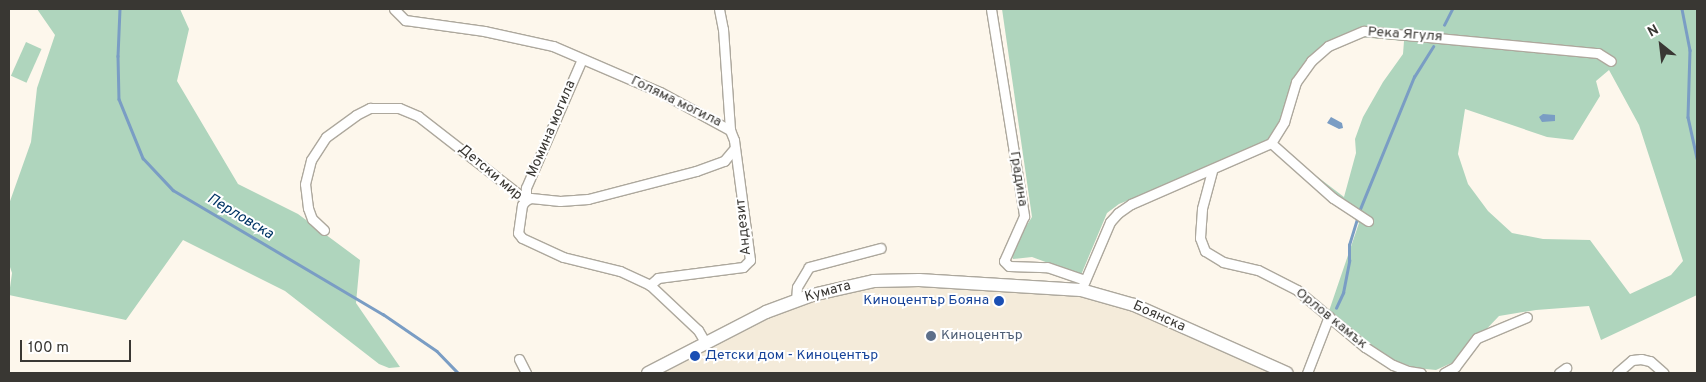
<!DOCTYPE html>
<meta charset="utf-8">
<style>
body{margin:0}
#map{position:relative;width:1706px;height:382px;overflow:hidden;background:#fdf7ec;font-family:Overpass,sans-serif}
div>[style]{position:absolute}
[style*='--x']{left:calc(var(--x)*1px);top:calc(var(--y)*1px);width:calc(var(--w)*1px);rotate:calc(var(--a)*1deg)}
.built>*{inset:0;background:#f4ebda}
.green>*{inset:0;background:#afd5bd;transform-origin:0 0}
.water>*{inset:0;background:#7a9dc4}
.stream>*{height:2.5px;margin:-1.25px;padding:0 1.25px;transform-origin:1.25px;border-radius:1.25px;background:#7a9dc4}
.roads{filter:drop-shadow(1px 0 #ada89d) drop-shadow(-1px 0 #ada89d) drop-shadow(0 1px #ada89d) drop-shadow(0 -1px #ada89d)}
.street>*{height:9px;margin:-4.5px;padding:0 4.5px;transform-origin:4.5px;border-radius:4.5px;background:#fff}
.secondary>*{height:12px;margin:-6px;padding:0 6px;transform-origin:6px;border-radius:6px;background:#fff}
.dots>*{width:14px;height:14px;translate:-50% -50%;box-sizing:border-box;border:2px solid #fff;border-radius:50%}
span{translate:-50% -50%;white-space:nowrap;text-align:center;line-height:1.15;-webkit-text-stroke:4px #fff;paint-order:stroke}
.street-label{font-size:14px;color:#393733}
.transit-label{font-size:14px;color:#164399}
.right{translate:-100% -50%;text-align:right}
.left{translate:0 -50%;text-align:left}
.service-label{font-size:14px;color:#4e5e75}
.water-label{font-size:15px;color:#003465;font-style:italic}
.frame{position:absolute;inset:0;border:10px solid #393733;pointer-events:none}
.north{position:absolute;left:1636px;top:20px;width:50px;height:50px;-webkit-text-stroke:4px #fff;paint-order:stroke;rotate:331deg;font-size:14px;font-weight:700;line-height:20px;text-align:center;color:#393733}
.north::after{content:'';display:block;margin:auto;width:18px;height:22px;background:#393733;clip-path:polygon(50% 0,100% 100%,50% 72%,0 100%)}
.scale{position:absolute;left:20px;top:340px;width:111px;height:22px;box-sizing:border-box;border:2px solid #393733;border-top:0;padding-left:6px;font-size:15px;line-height:18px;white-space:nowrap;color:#393733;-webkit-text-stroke:4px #fff;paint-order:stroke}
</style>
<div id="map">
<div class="built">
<div style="clip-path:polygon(874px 281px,1081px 290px,1287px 373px,649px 373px,766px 312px)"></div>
</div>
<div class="green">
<div style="clip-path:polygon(37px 9px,180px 9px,189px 29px,177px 81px,238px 184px,298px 214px,360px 260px,356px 303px,400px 367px,389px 368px,379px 364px,285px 291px,183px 240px,126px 320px,9px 295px,12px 273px,9px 264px,9px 204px,31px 142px,37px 88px,55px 35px)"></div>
<div style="clip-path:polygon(evenodd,1002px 9px,1697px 9px,1697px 295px,1601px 340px,1589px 306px,1536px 310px,1499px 316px,1456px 361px,1436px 370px,1416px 368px,1393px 360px,1364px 342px,1329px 311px,1359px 223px,1267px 144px,1119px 204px,1107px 213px,1081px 275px,1032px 257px,1013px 259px,1010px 251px,1032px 217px,1002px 9px,1359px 37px,1404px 41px,1403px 54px,1383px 82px,1363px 117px,1355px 139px,1356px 153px,1344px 197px,1277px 146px,1297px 91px,1311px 64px,1335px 46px,1359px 37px,1002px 9px,1609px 70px,1639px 125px,1683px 261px,1671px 275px,1630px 294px,1590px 240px,1543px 239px,1512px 233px,1488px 211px,1468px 184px,1458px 154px,1465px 109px,1547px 137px,1573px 140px,1600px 96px,1596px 81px,1609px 70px)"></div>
<div style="left:26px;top:42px;width:17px;height:37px;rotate:24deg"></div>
</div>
<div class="water">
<div style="clip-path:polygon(1543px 114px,1555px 115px,1555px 121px,1542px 122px,1539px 117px)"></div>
<div style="clip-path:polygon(1331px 117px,1342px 123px,1343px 128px,1339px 129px,1327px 123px)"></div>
</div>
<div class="stream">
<div style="--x:120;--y:9;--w:47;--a:92.4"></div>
<div style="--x:118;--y:56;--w:43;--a:88.7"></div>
<div style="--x:119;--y:99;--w:64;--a:67.9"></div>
<div style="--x:143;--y:158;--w:44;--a:46.8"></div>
<div style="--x:173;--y:190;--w:244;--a:30.6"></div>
<div style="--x:383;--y:314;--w:65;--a:34.4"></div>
<div style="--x:437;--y:351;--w:30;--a:46"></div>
<div style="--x:1682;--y:9;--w:42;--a:79"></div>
<div style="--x:1690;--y:50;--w:67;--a:91.7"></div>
<div style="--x:1688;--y:117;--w:42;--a:77.6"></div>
<div style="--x:1444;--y:25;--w:18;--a:-63"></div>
<div style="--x:1360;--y:209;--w:143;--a:-67.8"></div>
<div style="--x:1414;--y:77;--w:36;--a:-58"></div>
<div style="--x:1336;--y:308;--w:17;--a:-65"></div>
<div style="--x:1343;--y:293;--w:33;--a:-79"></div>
<div style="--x:1349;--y:261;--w:16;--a:-90"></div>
<div style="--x:1349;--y:245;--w:28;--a:-73"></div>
</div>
<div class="roads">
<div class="street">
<div style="--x:394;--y:9;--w:16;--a:45"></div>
<div style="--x:405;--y:20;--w:80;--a:7.9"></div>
<div style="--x:484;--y:31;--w:71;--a:12.3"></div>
<div style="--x:553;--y:46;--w:116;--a:23.3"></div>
<div style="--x:660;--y:92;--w:80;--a:28.5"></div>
<div style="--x:730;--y:130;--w:11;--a:68"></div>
<div style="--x:734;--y:140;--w:121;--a:82.4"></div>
<div style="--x:750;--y:260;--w:10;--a:135"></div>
<div style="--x:743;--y:267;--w:86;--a:172.6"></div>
<div style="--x:658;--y:278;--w:11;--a:139"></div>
<div style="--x:719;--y:9;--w:20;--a:79"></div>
<div style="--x:723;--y:29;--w:101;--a:86"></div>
<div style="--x:991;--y:9;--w:210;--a:80.9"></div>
<div style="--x:1024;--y:216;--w:49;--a:114"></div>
<div style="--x:1004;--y:261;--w:7;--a:45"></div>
<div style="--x:1009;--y:266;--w:38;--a:2"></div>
<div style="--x:1047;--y:267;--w:40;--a:18.9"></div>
<div style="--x:582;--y:59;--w:141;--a:113.5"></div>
<div style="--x:526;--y:188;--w:12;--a:90"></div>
<div style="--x:526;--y:200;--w:6;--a:129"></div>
<div style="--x:522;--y:205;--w:28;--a:98"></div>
<div style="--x:518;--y:233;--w:6;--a:51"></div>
<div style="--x:522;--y:238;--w:45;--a:24.9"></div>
<div style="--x:563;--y:257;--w:59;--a:13.8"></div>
<div style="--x:620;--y:271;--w:33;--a:25"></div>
<div style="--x:650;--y:285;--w:66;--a:43.2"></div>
<div style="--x:698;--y:330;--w:14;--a:60"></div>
<div style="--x:1271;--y:143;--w:83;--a:41.6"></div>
<div style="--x:1333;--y:198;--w:42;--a:33.3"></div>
<div style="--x:1212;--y:171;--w:39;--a:105"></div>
<div style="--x:1202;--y:209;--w:29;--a:94"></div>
<div style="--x:1200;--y:238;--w:14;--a:69"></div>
<div style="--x:1205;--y:251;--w:21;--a:31"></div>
<div style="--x:1223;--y:262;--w:36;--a:13"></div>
<div style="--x:1258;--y:270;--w:44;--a:27.1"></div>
<div style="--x:1297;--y:290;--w:89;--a:40"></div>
<div style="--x:1365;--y:347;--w:33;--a:33"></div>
<div style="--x:1393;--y:365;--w:16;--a:22"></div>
<div style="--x:1408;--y:371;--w:13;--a:9"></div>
<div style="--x:526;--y:200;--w:5;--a:-22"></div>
<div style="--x:531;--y:198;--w:29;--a:6"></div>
<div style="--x:560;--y:201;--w:28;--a:-4"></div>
<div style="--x:588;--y:199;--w:112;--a:-14.5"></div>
<div style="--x:696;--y:171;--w:30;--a:-20"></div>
<div style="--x:724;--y:161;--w:16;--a:-50"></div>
<div style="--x:324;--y:230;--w:16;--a:-137"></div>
<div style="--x:312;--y:219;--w:12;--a:-110"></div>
<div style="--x:308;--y:208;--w:24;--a:-97"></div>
<div style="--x:305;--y:184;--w:25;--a:-76"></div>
<div style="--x:311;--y:160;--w:27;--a:-57"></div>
<div style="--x:326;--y:137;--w:37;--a:-36"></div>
<div style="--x:356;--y:115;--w:16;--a:-27"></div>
<div style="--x:370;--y:108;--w:29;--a:0"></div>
<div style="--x:399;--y:108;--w:21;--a:23"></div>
<div style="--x:418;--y:116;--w:137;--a:37.9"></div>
<div style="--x:1081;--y:290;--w:74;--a:-66.9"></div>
<div style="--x:1110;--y:222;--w:12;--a:-48"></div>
<div style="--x:1118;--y:213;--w:16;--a:-35"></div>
<div style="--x:1131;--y:204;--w:153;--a:-23.5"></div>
<div style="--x:1271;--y:143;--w:25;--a:-58"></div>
<div style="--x:1284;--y:122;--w:42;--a:-73.3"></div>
<div style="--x:1296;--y:82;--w:26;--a:-54"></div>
<div style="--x:1311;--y:61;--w:23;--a:-41"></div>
<div style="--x:1328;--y:46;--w:39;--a:-23"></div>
<div style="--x:1364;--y:31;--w:235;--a:5.4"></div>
<div style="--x:1598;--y:53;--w:15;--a:32"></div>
<div style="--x:796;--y:301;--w:14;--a:-86"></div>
<div style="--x:797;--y:287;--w:23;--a:-59"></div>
<div style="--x:809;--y:267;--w:74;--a:-14.8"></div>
<div style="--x:519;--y:359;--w:16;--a:63"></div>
<div style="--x:1307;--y:373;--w:61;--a:-68.9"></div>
<div style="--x:1444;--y:373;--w:13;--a:-29"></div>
<div style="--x:1455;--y:367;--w:36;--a:-53"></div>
<div style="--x:1477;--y:338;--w:54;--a:-22.8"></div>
<div style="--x:1559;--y:373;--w:9;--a:-36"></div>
<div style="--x:1617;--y:373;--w:20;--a:-41"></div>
<div style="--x:1632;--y:360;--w:9;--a:-6"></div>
<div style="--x:1641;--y:359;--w:9;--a:13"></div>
<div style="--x:1650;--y:361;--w:18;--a:41"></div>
</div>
<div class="secondary">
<div style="--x:648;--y:373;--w:133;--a:-27.3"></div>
<div style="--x:766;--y:312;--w:49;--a:-20.3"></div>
<div style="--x:812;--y:295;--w:64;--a:-12.7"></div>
<div style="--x:874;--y:281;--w:45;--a:-1.3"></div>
<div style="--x:919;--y:280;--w:162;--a:3.5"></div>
<div style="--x:1081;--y:290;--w:55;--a:15.8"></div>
<div style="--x:1134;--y:305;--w:167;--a:24"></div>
</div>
</div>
<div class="dots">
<div style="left:999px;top:301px;background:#1a4fb4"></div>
<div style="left:931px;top:336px;background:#5c6f8a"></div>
<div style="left:695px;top:356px;background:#1a4fb4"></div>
</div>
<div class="street-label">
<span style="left:1405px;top:35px;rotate:4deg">Река Ягуля</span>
<span style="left:676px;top:102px;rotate:26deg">Голяма могила</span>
<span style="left:552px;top:129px;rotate:-67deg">Момина могила</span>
<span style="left:490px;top:173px;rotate:40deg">Детски мир</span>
<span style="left:1018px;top:179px;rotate:81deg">Градина</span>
<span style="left:744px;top:227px;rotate:-96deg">Андезит</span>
<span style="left:828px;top:292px;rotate:-15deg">Кумата</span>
<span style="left:1159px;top:317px;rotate:24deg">Боянска</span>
<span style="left:1331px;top:319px;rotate:39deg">Орлов камък</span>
</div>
<div class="transit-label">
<span class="right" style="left:989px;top:301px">Киноцентър Бояна</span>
<span class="left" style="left:705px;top:356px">Детски дом - Киноцентър</span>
</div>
<div class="service-label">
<span class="left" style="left:941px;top:336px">Киноцентър</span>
</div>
<div class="water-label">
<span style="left:240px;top:217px;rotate:31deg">Перловска</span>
</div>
<div class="frame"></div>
<div class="north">N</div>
<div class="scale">100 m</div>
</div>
